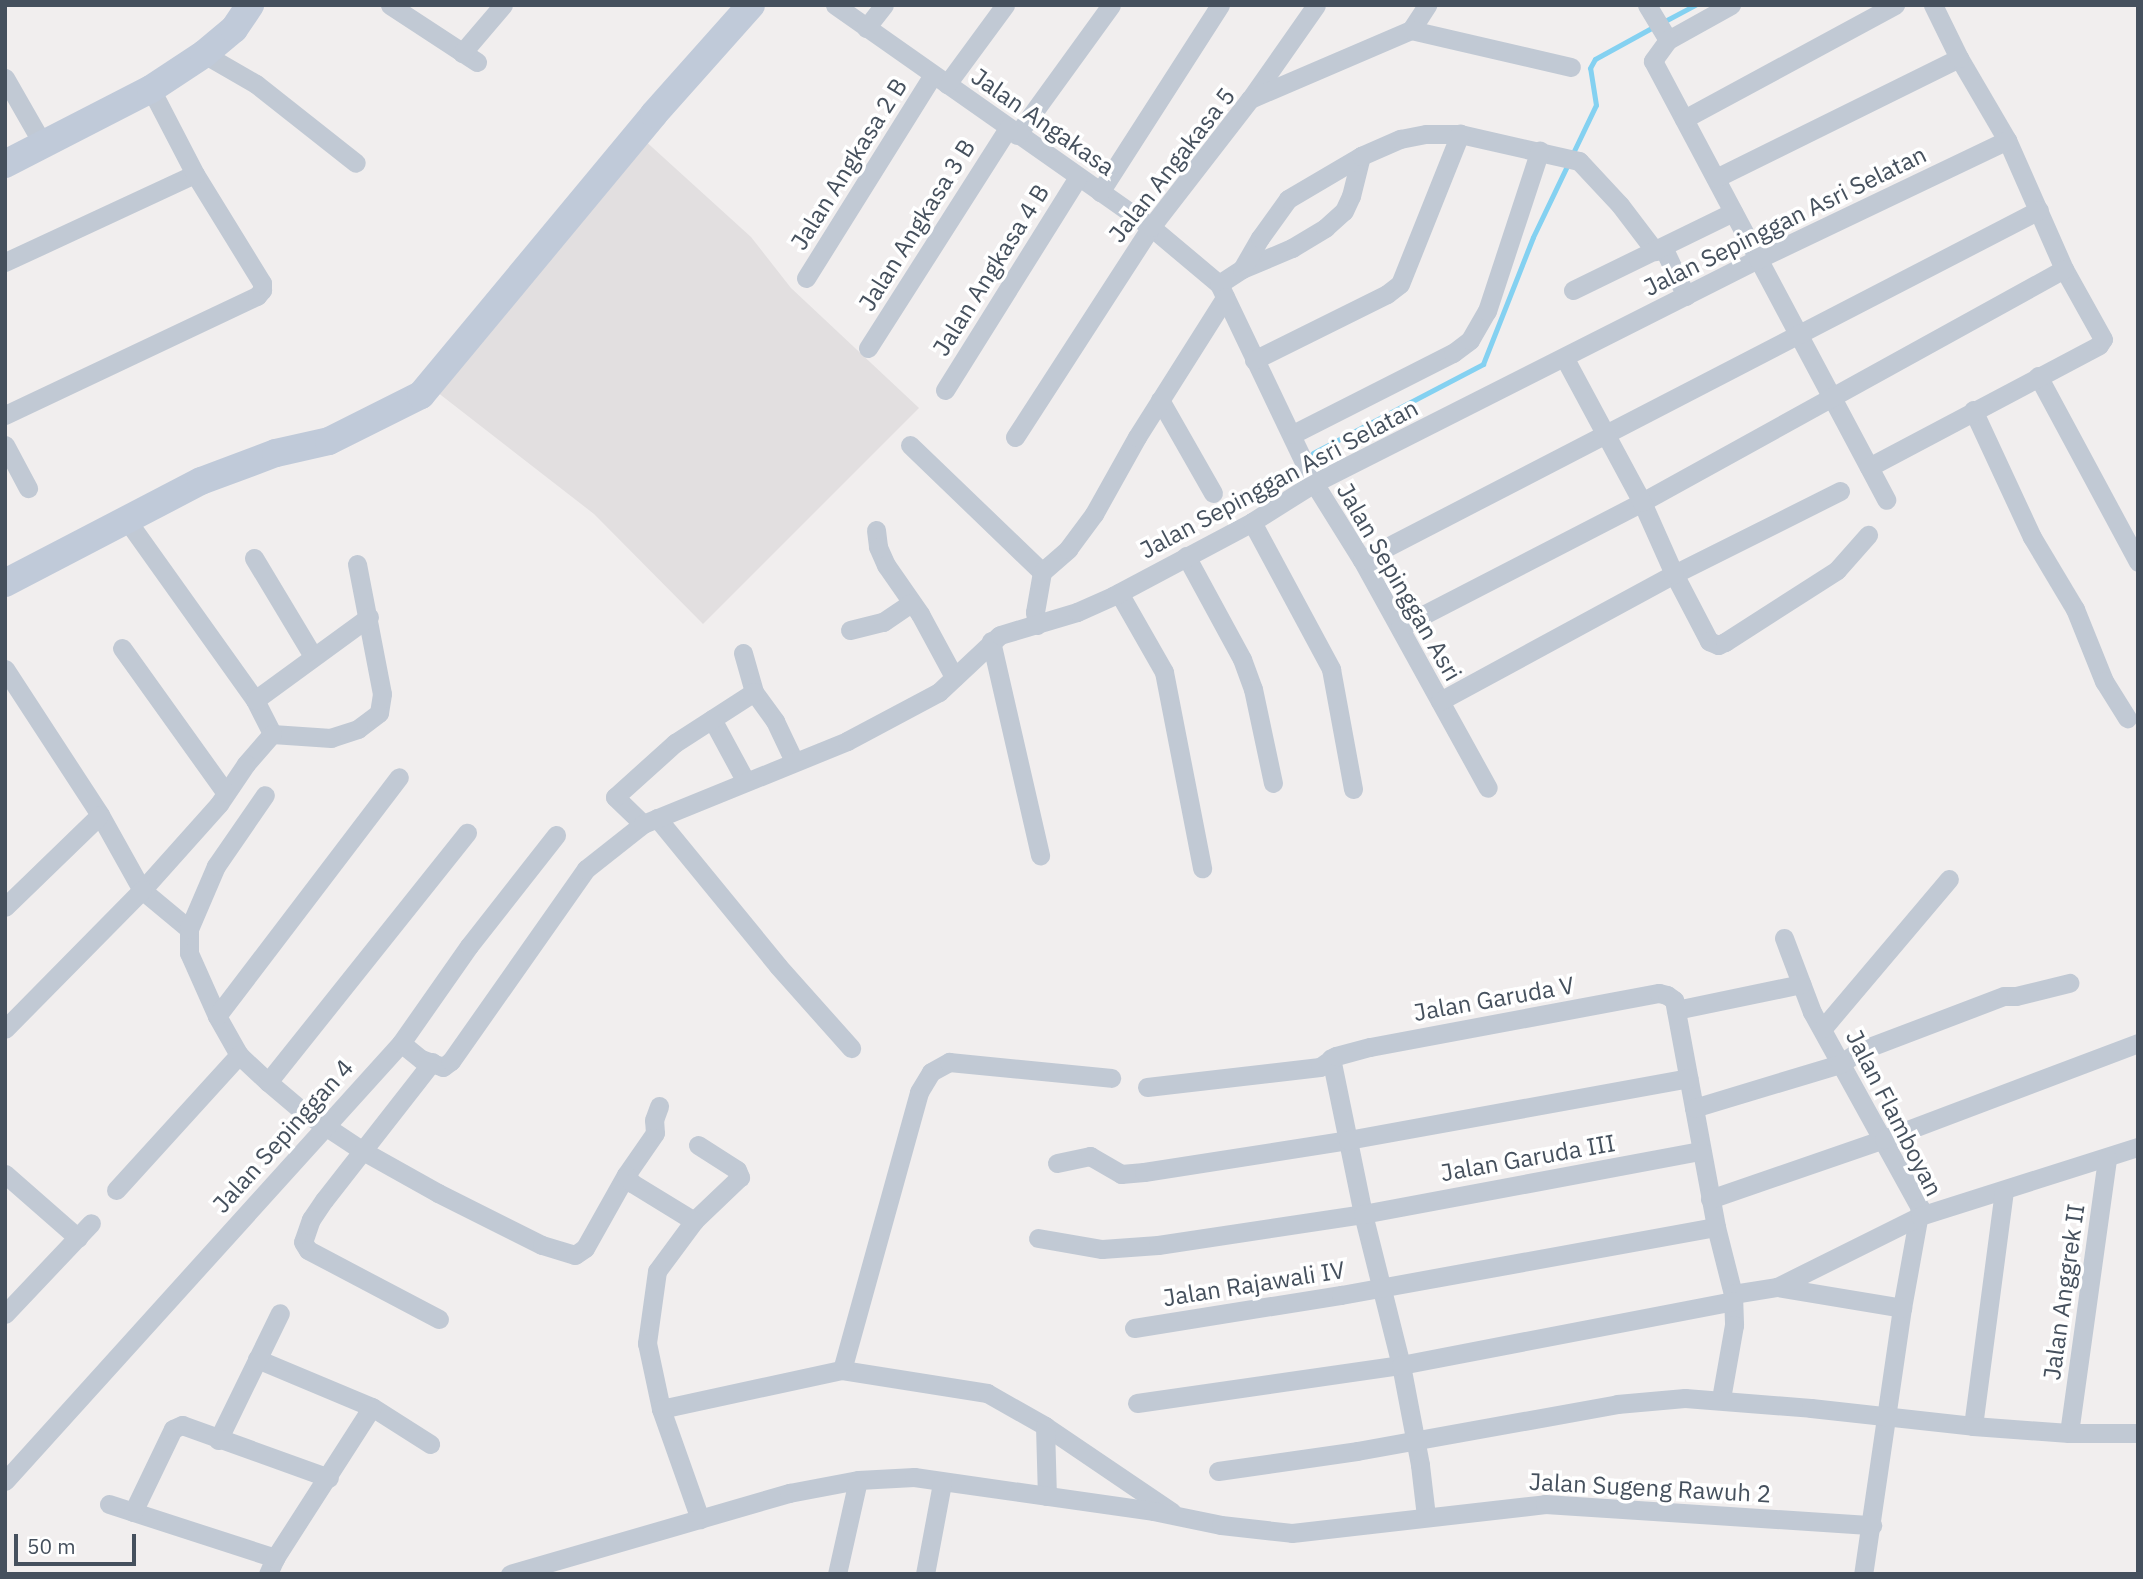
<!DOCTYPE html>
<style>
body{margin:0}
#map{position:relative;width:2143px;height:1579px;overflow:hidden;background:#f1eeee;font-family:"IBM Plex Sans",sans-serif}
div>[style]{position:absolute}
[style*='--x']{left:calc(var(--x)*1px);top:calc(var(--y)*1px);width:calc(var(--w)*1px);rotate:calc(var(--a)*1deg)}
.education>*{inset:0;background:#e2dfe0}
.stream>*{height:5px;margin:-2.5px;padding:0 2.5px;transform-origin:2.5px;border-radius:2.5px;background:#84d1f1}
.street>*{height:19px;margin:-9.5px;padding:0 9.5px;transform-origin:9.5px;border-radius:9.5px;background:#c1c9d4}
.secondary>*{height:28px;margin:-14px;padding:0 14px;transform-origin:14px;border-radius:14px;background:#c0cad9}
span{translate:-50% -50%;white-space:nowrap;text-align:center;line-height:1.15;-webkit-text-stroke:7px #fff;paint-order:stroke}
.street-label{font-size:24px;color:#45505d}
.frame{position:absolute;inset:0;border:7px solid #45505d;pointer-events:none}
.scale{position:absolute;left:14px;top:1534px;width:122px;height:32px;box-sizing:border-box;border:4px solid #45505d;border-top:0;padding-left:9px;font-size:21px;line-height:24px;white-space:nowrap;color:#45505d;-webkit-text-stroke:5px #fff;paint-order:stroke}
</style>
<div id="map">
<div class="education">
<div style="clip-path:polygon(642px 138px,751px 237px,791px 288px,919px 408px,703px 624px,594px 514px,437px 392px)"></div>
</div>
<div class="stream">
<div style="--x:1663;--y:22;--w:36;--a:-28"></div>
<div style="--x:1572;--y:155;--w:55;--a:-64.4"></div>
<div style="--x:1596;--y:105;--w:37;--a:-99"></div>
<div style="--x:1590;--y:68;--w:10;--a:-61"></div>
<div style="--x:1595;--y:59;--w:68;--a:-28.8"></div>
<div style="--x:1313;--y:453;--w:192;--a:-27.6"></div>
<div style="--x:1483;--y:364;--w:136;--a:-68.5"></div>
<div style="--x:1533;--y:237;--w:81;--a:-64.4"></div>
</div>
<div class="street">
<div style="--x:390;--y:5;--w:104;--a:33.2"></div>
<div style="--x:835;--y:5;--w:386;--a:35.1"></div>
<div style="--x:1151;--y:227;--w:89;--a:40"></div>
<div style="--x:1219;--y:284;--w:221;--a:64.5"></div>
<div style="--x:1314;--y:483;--w:91;--a:58.1"></div>
<div style="--x:1362;--y:560;--w:260;--a:61.1"></div>
<div style="--x:1647;--y:5;--w:41;--a:59"></div>
<div style="--x:1731;--y:5;--w:72;--a:150.9"></div>
<div style="--x:1668;--y:40;--w:26;--a:126"></div>
<div style="--x:1653;--y:61;--w:497;--a:62"></div>
<div style="--x:866;--y:28;--w:29;--a:-52"></div>
<div style="--x:1411;--y:30;--w:30;--a:-57"></div>
<div style="--x:462;--y:53;--w:63;--a:-49.5"></div>
<div style="--x:204;--y:54;--w:60;--a:30"></div>
<div style="--x:256;--y:84;--w:127;--a:38.3"></div>
<div style="--x:5;--y:78;--w:78;--a:60.2"></div>
<div style="--x:947;--y:84;--w:98;--a:-53.7"></div>
<div style="--x:1251;--y:98;--w:113;--a:-55"></div>
<div style="--x:1684;--y:119;--w:240;--a:-28.4"></div>
<div style="--x:1017;--y:135;--w:160;--a:-54.1"></div>
<div style="--x:1716;--y:178;--w:271;--a:-26.3"></div>
<div style="--x:1100;--y:192;--w:222;--a:-57.3"></div>
<div style="--x:1663;--y:247;--w:54;--a:64.9"></div>
<div style="--x:5;--y:262;--w:209;--a:-24.9"></div>
<div style="--x:1242;--y:269;--w:54;--a:-22.8"></div>
<div style="--x:1292;--y:248;--w:39;--a:-31"></div>
<div style="--x:1325;--y:228;--w:25;--a:-42"></div>
<div style="--x:1344;--y:211;--w:17;--a:-65"></div>
<div style="--x:1351;--y:196;--w:41;--a:-76"></div>
<div style="--x:806;--y:278;--w:239;--a:-58"></div>
<div style="--x:1219;--y:284;--w:27;--a:-33"></div>
<div style="--x:1242;--y:269;--w:36;--a:-60"></div>
<div style="--x:1260;--y:238;--w:48;--a:-54.3"></div>
<div style="--x:1288;--y:199;--w:85;--a:-30.5"></div>
<div style="--x:1361;--y:156;--w:43;--a:-23.6"></div>
<div style="--x:1400;--y:139;--w:26;--a:-11"></div>
<div style="--x:1426;--y:134;--w:34;--a:0"></div>
<div style="--x:1460;--y:134;--w:122;--a:12.8"></div>
<div style="--x:1579;--y:161;--w:60;--a:47"></div>
<div style="--x:1620;--y:205;--w:58;--a:52.7"></div>
<div style="--x:1573;--y:290;--w:178;--a:-26"></div>
<div style="--x:868;--y:348;--w:261;--a:-57.5"></div>
<div style="--x:1254;--y:360;--w:148;--a:-26.4"></div>
<div style="--x:1387;--y:294;--w:16;--a:-38"></div>
<div style="--x:1400;--y:284;--w:162;--a:-68.2"></div>
<div style="--x:2038;--y:376;--w:211;--a:61.7"></div>
<div style="--x:945;--y:390;--w:251;--a:-58"></div>
<div style="--x:1160;--y:400;--w:107;--a:60.3"></div>
<div style="--x:1973;--y:410;--w:140;--a:65.1"></div>
<div style="--x:2032;--y:537;--w:84;--a:59.2"></div>
<div style="--x:2075;--y:609;--w:78;--a:68.1"></div>
<div style="--x:2104;--y:681;--w:44;--a:58.1"></div>
<div style="--x:5;--y:415;--w:279;--a:-25.3"></div>
<div style="--x:257;--y:296;--w:8;--a:-50"></div>
<div style="--x:262;--y:290;--w:7;--a:-90"></div>
<div style="--x:262;--y:283;--w:128;--a:-121.6"></div>
<div style="--x:195;--y:174;--w:96;--a:-117.4"></div>
<div style="--x:1293;--y:434;--w:179;--a:-26.9"></div>
<div style="--x:1453;--y:353;--w:21;--a:-37"></div>
<div style="--x:1470;--y:340;--w:34;--a:-60"></div>
<div style="--x:1487;--y:311;--w:169;--a:-71.8"></div>
<div style="--x:1015;--y:437;--w:250;--a:-57.1"></div>
<div style="--x:1151;--y:227;--w:162;--a:-52.3"></div>
<div style="--x:1250;--y:99;--w:175;--a:-23.2"></div>
<div style="--x:1411;--y:30;--w:164;--a:13"></div>
<div style="--x:5;--y:445;--w:49;--a:61.9"></div>
<div style="--x:910;--y:445;--w:183;--a:43.9"></div>
<div style="--x:1869;--y:467;--w:260;--a:-27.9"></div>
<div style="--x:2099;--y:345;--w:7;--a:-56"></div>
<div style="--x:2103;--y:339;--w:80;--a:-119.1"></div>
<div style="--x:2064;--y:269;--w:141;--a:-113.8"></div>
<div style="--x:2007;--y:140;--w:95;--a:-120.3"></div>
<div style="--x:1959;--y:58;--w:59;--a:-116.1"></div>
<div style="--x:1840;--y:491;--w:186;--a:153.4"></div>
<div style="--x:1674;--y:574;--w:76;--a:62.4"></div>
<div style="--x:1709;--y:641;--w:10;--a:24"></div>
<div style="--x:1718;--y:645;--w:8;--a:-23"></div>
<div style="--x:1725;--y:642;--w:133;--a:-32.7"></div>
<div style="--x:1837;--y:570;--w:47;--a:-48.5"></div>
<div style="--x:126;--y:519;--w:222;--a:54.5"></div>
<div style="--x:255;--y:700;--w:38;--a:63"></div>
<div style="--x:1252;--y:522;--w:167;--a:61.7"></div>
<div style="--x:1331;--y:669;--w:122;--a:79.6"></div>
<div style="--x:876;--y:530;--w:17;--a:83"></div>
<div style="--x:878;--y:547;--w:20;--a:66"></div>
<div style="--x:886;--y:565;--w:60;--a:55.2"></div>
<div style="--x:920;--y:614;--w:72;--a:61.6"></div>
<div style="--x:1186;--y:556;--w:117;--a:61.5"></div>
<div style="--x:1242;--y:659;--w:32;--a:70"></div>
<div style="--x:1253;--y:689;--w:96;--a:78"></div>
<div style="--x:254;--y:558;--w:114;--a:59"></div>
<div style="--x:1362;--y:560;--w:762;--a:-27.34"></div>
<div style="--x:357;--y:564;--w:132;--a:79.1"></div>
<div style="--x:382;--y:694;--w:19;--a:99"></div>
<div style="--x:379;--y:713;--w:26;--a:143"></div>
<div style="--x:358;--y:729;--w:28;--a:162"></div>
<div style="--x:331;--y:738;--w:59;--a:-176.1"></div>
<div style="--x:272;--y:734;--w:40;--a:131"></div>
<div style="--x:246;--y:764;--w:48;--a:124"></div>
<div style="--x:219;--y:804;--w:115;--a:131.8"></div>
<div style="--x:142;--y:890;--w:61;--a:39.7"></div>
<div style="--x:189;--y:929;--w:24;--a:90"></div>
<div style="--x:189;--y:953;--w:69;--a:66"></div>
<div style="--x:217;--y:1016;--w:45;--a:60.6"></div>
<div style="--x:239;--y:1055;--w:40;--a:43"></div>
<div style="--x:268;--y:1082;--w:43;--a:40.3"></div>
<div style="--x:301;--y:1110;--w:74;--a:33.5"></div>
<div style="--x:363;--y:1151;--w:86;--a:29.2"></div>
<div style="--x:438;--y:1193;--w:116;--a:26.6"></div>
<div style="--x:542;--y:1245;--w:34;--a:17"></div>
<div style="--x:575;--y:1255;--w:12;--a:-35"></div>
<div style="--x:585;--y:1248;--w:84;--a:-60.7"></div>
<div style="--x:626;--y:1175;--w:51;--a:-55.4"></div>
<div style="--x:655;--y:1133;--w:13;--a:-94"></div>
<div style="--x:654;--y:1120;--w:15;--a:-70"></div>
<div style="--x:1119;--y:593;--w:91;--a:60.3"></div>
<div style="--x:1164;--y:672;--w:200;--a:79"></div>
<div style="--x:1037;--y:625;--w:13;--a:-99"></div>
<div style="--x:1035;--y:612;--w:41;--a:-80.1"></div>
<div style="--x:1042;--y:572;--w:35;--a:-41"></div>
<div style="--x:1068;--y:549;--w:44;--a:-53.4"></div>
<div style="--x:1094;--y:514;--w:88;--a:-60.8"></div>
<div style="--x:1137;--y:437;--w:165;--a:-57.7"></div>
<div style="--x:1400;--y:627;--w:272;--a:-27.3"></div>
<div style="--x:1642;--y:502;--w:482;--a:-28.9"></div>
<div style="--x:850;--y:630;--w:34;--a:-14"></div>
<div style="--x:883;--y:622;--w:34;--a:-34"></div>
<div style="--x:991;--y:641;--w:220;--a:77.1"></div>
<div style="--x:122;--y:648;--w:178;--a:54.4"></div>
<div style="--x:743;--y:653;--w:41;--a:74.2"></div>
<div style="--x:754;--y:692;--w:36;--a:54"></div>
<div style="--x:775;--y:721;--w:44;--a:64.6"></div>
<div style="--x:5;--y:669;--w:174;--a:56.9"></div>
<div style="--x:100;--y:815;--w:86;--a:60.8"></div>
<div style="--x:142;--y:890;--w:195;--a:134.6"></div>
<div style="--x:255;--y:700;--w:141;--a:-36.1"></div>
<div style="--x:1440;--y:701;--w:266;--a:-28.5"></div>
<div style="--x:1674;--y:574;--w:79;--a:-114"></div>
<div style="--x:1642;--y:502;--w:162;--a:-118.3"></div>
<div style="--x:712;--y:719;--w:69;--a:61.6"></div>
<div style="--x:657;--y:818;--w:191;--a:50.7"></div>
<div style="--x:778;--y:966;--w:110;--a:48.3"></div>
<div style="--x:643;--y:824;--w:39;--a:-136"></div>
<div style="--x:615;--y:797;--w:81;--a:-42"></div>
<div style="--x:675;--y:743;--w:94;--a:-32.8"></div>
<div style="--x:5;--y:907;--w:132;--a:-44.1"></div>
<div style="--x:189;--y:929;--w:69;--a:-66.8"></div>
<div style="--x:216;--y:866;--w:86;--a:-55.4"></div>
<div style="--x:1784;--y:938;--w:79;--a:69.3"></div>
<div style="--x:1812;--y:1012;--w:224;--a:61.1"></div>
<div style="--x:1920;--y:1208;--w:102;--a:100.2"></div>
<div style="--x:1902;--y:1308;--w:269;--a:98.3"></div>
<div style="--x:1676;--y:1010;--w:128;--a:-11.7"></div>
<div style="--x:217;--y:1016;--w:300;--a:-52.7"></div>
<div style="--x:1823;--y:1028;--w:195;--a:-49.8"></div>
<div style="--x:401;--y:1043;--w:26;--a:39"></div>
<div style="--x:421;--y:1059;--w:23;--a:20"></div>
<div style="--x:443;--y:1067;--w:10;--a:-37"></div>
<div style="--x:451;--y:1061;--w:235;--a:-54.9"></div>
<div style="--x:586;--y:869;--w:73;--a:-38.3"></div>
<div style="--x:643;--y:824;--w:220;--a:-22.1"></div>
<div style="--x:847;--y:741;--w:104;--a:-28"></div>
<div style="--x:939;--y:692;--w:83;--a:-43.1"></div>
<div style="--x:1000;--y:635;--w:80;--a:-16.6"></div>
<div style="--x:1077;--y:612;--w:39;--a:-24"></div>
<div style="--x:1113;--y:596;--w:157;--a:-28"></div>
<div style="--x:1252;--y:522;--w:73;--a:-32.2"></div>
<div style="--x:1314;--y:483;--w:497;--a:-26.8"></div>
<div style="--x:1758;--y:259;--w:276;--a:-25.5"></div>
<div style="--x:1331;--y:1058;--w:159;--a:78.4"></div>
<div style="--x:1363;--y:1214;--w:156;--a:75.9"></div>
<div style="--x:1401;--y:1365;--w:102;--a:79.2"></div>
<div style="--x:1420;--y:1465;--w:51;--a:83.3"></div>
<div style="--x:432;--y:1062;--w:175;--a:128"></div>
<div style="--x:324;--y:1200;--w:23;--a:124"></div>
<div style="--x:311;--y:1219;--w:24;--a:109"></div>
<div style="--x:303;--y:1242;--w:9;--a:58"></div>
<div style="--x:308;--y:1250;--w:148;--a:27.8"></div>
<div style="--x:268;--y:1082;--w:319;--a:-51.4"></div>
<div style="--x:1147;--y:1087;--w:174;--a:-6.6"></div>
<div style="--x:1320;--y:1067;--w:19;--a:-35"></div>
<div style="--x:1336;--y:1056;--w:35;--a:-15"></div>
<div style="--x:1370;--y:1047;--w:294;--a:-10.6"></div>
<div style="--x:1659;--y:993;--w:8;--a:14"></div>
<div style="--x:1667;--y:995;--w:9;--a:36"></div>
<div style="--x:1674;--y:1000;--w:231;--a:79.5"></div>
<div style="--x:1716;--y:1227;--w:69;--a:75.8"></div>
<div style="--x:1733;--y:1294;--w:31;--a:88"></div>
<div style="--x:1734;--y:1325;--w:75;--a:100"></div>
<div style="--x:1694;--y:1108;--w:152;--a:-16.8"></div>
<div style="--x:1840;--y:1064;--w:23;--a:-34"></div>
<div style="--x:1859;--y:1051;--w:155;--a:-20.8"></div>
<div style="--x:2004;--y:996;--w:12;--a:0"></div>
<div style="--x:2016;--y:996;--w:55;--a:-13.8"></div>
<div style="--x:698;--y:1145;--w:46;--a:32.7"></div>
<div style="--x:737;--y:1170;--w:8;--a:67"></div>
<div style="--x:740;--y:1177;--w:64;--a:136.3"></div>
<div style="--x:694;--y:1221;--w:62;--a:126.5"></div>
<div style="--x:657;--y:1271;--w:73;--a:97.9"></div>
<div style="--x:647;--y:1343;--w:67;--a:78"></div>
<div style="--x:661;--y:1409;--w:117;--a:70.5"></div>
<div style="--x:1057;--y:1163;--w:34;--a:-12"></div>
<div style="--x:1090;--y:1156;--w:36;--a:30"></div>
<div style="--x:1121;--y:1174;--w:23;--a:-5"></div>
<div style="--x:1144;--y:1172;--w:206;--a:-8.9"></div>
<div style="--x:1348;--y:1140;--w:346;--a:-10.3"></div>
<div style="--x:5;--y:1174;--w:97;--a:41.2"></div>
<div style="--x:626;--y:1175;--w:10;--a:53"></div>
<div style="--x:632;--y:1183;--w:73;--a:31.5"></div>
<div style="--x:116;--y:1190;--w:183;--a:-47.7"></div>
<div style="--x:1710;--y:1199;--w:184;--a:-19"></div>
<div style="--x:1884;--y:1139;--w:272;--a:-20.7"></div>
<div style="--x:1038;--y:1238;--w:65;--a:9.8"></div>
<div style="--x:1102;--y:1249;--w:56;--a:-4.1"></div>
<div style="--x:1158;--y:1245;--w:207;--a:-8.6"></div>
<div style="--x:1363;--y:1214;--w:344;--a:-10.6"></div>
<div style="--x:1777;--y:1287;--w:127;--a:9.5"></div>
<div style="--x:1733;--y:1294;--w:45;--a:-9"></div>
<div style="--x:1777;--y:1287;--w:160;--a:-26.4"></div>
<div style="--x:1920;--y:1216;--w:229;--a:-17.6"></div>
<div style="--x:5;--y:1314;--w:125;--a:-46.6"></div>
<div style="--x:1134;--y:1328;--w:210;--a:-9.1"></div>
<div style="--x:1341;--y:1295;--w:381;--a:-10.3"></div>
<div style="--x:257;--y:1359;--w:125;--a:22.7"></div>
<div style="--x:372;--y:1407;--w:69;--a:32.5"></div>
<div style="--x:842;--y:1370;--w:147;--a:9"></div>
<div style="--x:987;--y:1393;--w:67;--a:29.6"></div>
<div style="--x:1045;--y:1426;--w:153;--a:34.1"></div>
<div style="--x:1137;--y:1403;--w:267;--a:-8.2"></div>
<div style="--x:1401;--y:1365;--w:338;--a:-10.9"></div>
<div style="--x:661;--y:1409;--w:185;--a:-12.2"></div>
<div style="--x:842;--y:1370;--w:288;--a:-74.5"></div>
<div style="--x:919;--y:1092;--w:23;--a:-59"></div>
<div style="--x:931;--y:1072;--w:21;--a:-29"></div>
<div style="--x:949;--y:1062;--w:163;--a:5.6"></div>
<div style="--x:1045;--y:1426;--w:70;--a:88.4"></div>
<div style="--x:1973;--y:1426;--w:237;--a:-82.5"></div>
<div style="--x:2069;--y:1433;--w:277;--a:-82.1"></div>
<div style="--x:218;--y:1440;--w:141;--a:-64"></div>
<div style="--x:1218;--y:1471;--w:140;--a:-8.2"></div>
<div style="--x:1357;--y:1451;--w:264;--a:-10.2"></div>
<div style="--x:1617;--y:1404;--w:68;--a:-5"></div>
<div style="--x:1685;--y:1398;--w:126;--a:4.5"></div>
<div style="--x:1811;--y:1408;--w:163;--a:6.3"></div>
<div style="--x:1973;--y:1426;--w:96;--a:4.2"></div>
<div style="--x:2069;--y:1433;--w:69;--a:0"></div>
<div style="--x:5;--y:1481;--w:590;--a:-47.88"></div>
<div style="--x:401;--y:1043;--w:118;--a:-55"></div>
<div style="--x:469;--y:946;--w:141;--a:-51.9"></div>
<div style="--x:109;--y:1504;--w:175;--a:18"></div>
<div style="--x:133;--y:1512;--w:92;--a:-64.3"></div>
<div style="--x:173;--y:1429;--w:10;--a:-24"></div>
<div style="--x:182;--y:1425;--w:156;--a:19.8"></div>
<div style="--x:268;--y:1574;--w:17;--a:-66"></div>
<div style="--x:275;--y:1558;--w:179;--a:-57.3"></div>
<div style="--x:510;--y:1574;--w:291;--a:-16.2"></div>
<div style="--x:789;--y:1493;--w:70;--a:-10.7"></div>
<div style="--x:858;--y:1480;--w:56;--a:-3.1"></div>
<div style="--x:914;--y:1477;--w:241;--a:8.1"></div>
<div style="--x:1153;--y:1511;--w:69;--a:11.6"></div>
<div style="--x:1221;--y:1525;--w:71;--a:6.4"></div>
<div style="--x:1292;--y:1533;--w:255;--a:-6.5"></div>
<div style="--x:1545;--y:1504;--w:328;--a:3.7"></div>
<div style="--x:837;--y:1574;--w:96;--a:-77.4"></div>
<div style="--x:925;--y:1574;--w:93;--a:-79.4"></div>
</div>
<div class="secondary">
<div style="--x:5;--y:164;--w:164;--a:-27.2"></div>
<div style="--x:151;--y:89;--w:64;--a:-33.4"></div>
<div style="--x:204;--y:54;--w:39;--a:-40"></div>
<div style="--x:234;--y:29;--w:29;--a:-56"></div>
<div style="--x:5;--y:583;--w:221;--a:-27.5"></div>
<div style="--x:201;--y:481;--w:80;--a:-20.5"></div>
<div style="--x:276;--y:453;--w:54;--a:-12.8"></div>
<div style="--x:329;--y:441;--w:103;--a:-26.6"></div>
<div style="--x:421;--y:395;--w:365;--a:-50.3"></div>
<div style="--x:654;--y:114;--w:146;--a:-48.3"></div>
</div>
<div class="street-label">
<span style="left:1043px;top:122px;rotate:35deg">Jalan Angakasa</span>
<span style="left:849px;top:164px;rotate:-58deg">Jalan Angkasa 2 B</span>
<span style="left:1172px;top:165px;rotate:-52deg">Jalan Angakasa 5</span>
<span style="left:1785px;top:221px;rotate:-26deg">Jalan Sepinggan Asri Selatan</span>
<span style="left:917px;top:225px;rotate:-58deg">Jalan Angkasa 3 B</span>
<span style="left:991px;top:270px;rotate:-58deg">Jalan Angkasa 4 B</span>
<span style="left:1279px;top:479px;rotate:-28deg">Jalan Sepinggan Asri Selatan</span>
<span style="left:1399px;top:582px;rotate:60deg">Jalan Sepinggan Asri</span>
<span style="left:1494px;top:999px;rotate:-10deg">Jalan Garuda V</span>
<span style="left:1894px;top:1113px;rotate:63deg">Jalan Flamboyan</span>
<span style="left:283px;top:1136px;rotate:-48deg">Jalan Sepinggan 4</span>
<span style="left:1528px;top:1158px;rotate:-10deg">Jalan Garuda III</span>
<span style="left:1254px;top:1284px;rotate:-9deg">Jalan Rajawali IV</span>
<span style="left:2064px;top:1292px;rotate:-82deg">Jalan Anggrek II</span>
<span style="left:1650px;top:1488px;rotate:3deg">Jalan Sugeng Rawuh 2</span>
</div>
<div class="frame"></div>
<div class="scale">50 m</div>
</div>
